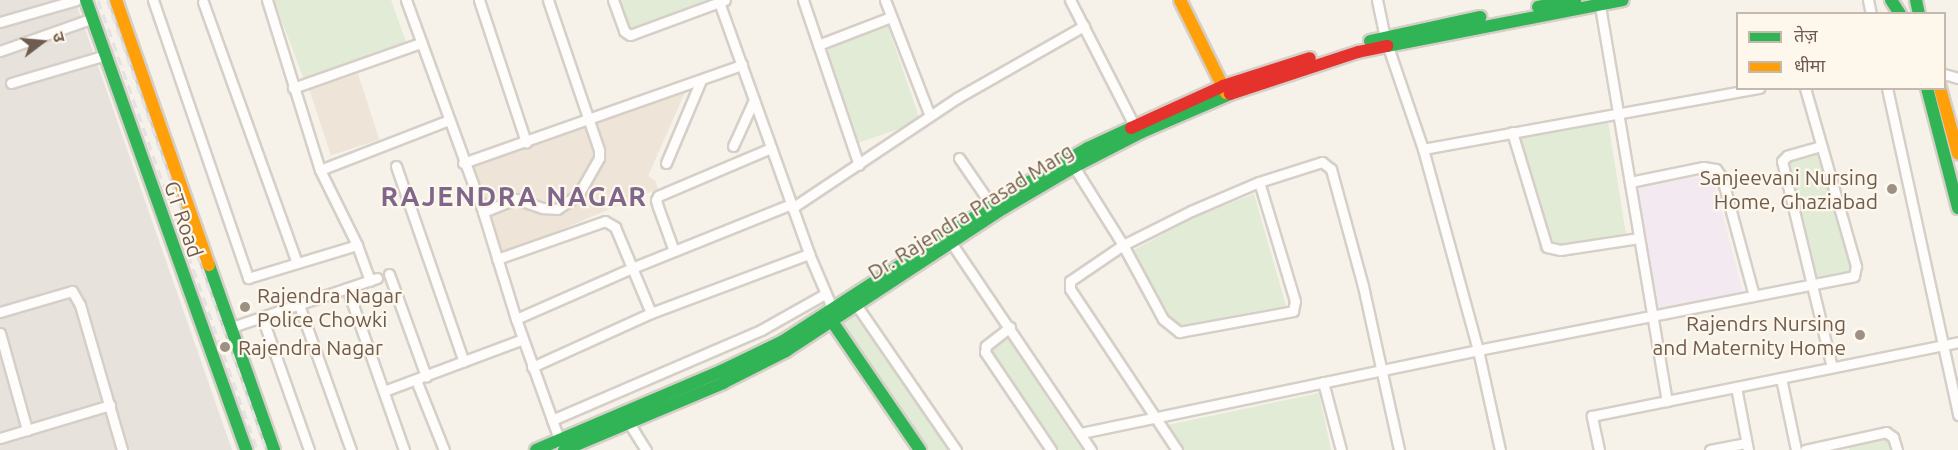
<!DOCTYPE html>
<meta charset="utf-8">
<style>
body{margin:0}
#map{position:relative;width:1958px;height:450px;overflow:hidden;background:#f6f2ea;font-family:Ubuntu,"Noto Sans Devanagari",sans-serif}
div>[style]{position:absolute}
[style*='--x']{left:calc(var(--x)*1px);top:calc(var(--y)*1px);width:calc(var(--w)*1px);rotate:calc(var(--a)*1deg)}
.residential>*{inset:0;background:#eee5d8;transform-origin:0 0}
.industrial>*{inset:0;background:#e7e2db}
.education>*{inset:0;background:#f3eaf1}
.green>*{inset:0;background:#e2ebd6;transform-origin:0 0}
.roads{filter:drop-shadow(2px 0 #d5cfc8) drop-shadow(-2px 0 #d5cfc8) drop-shadow(0 2px #d5cfc8) drop-shadow(0 -2px #d5cfc8)}
.street>*{height:9px;margin:-4.5px;padding:0 4.5px;transform-origin:4.5px;border-radius:4.5px;background:#fefdfc}
.fast>*{height:12px;margin:-6px;padding:0 6px;transform-origin:6px;border-radius:6px;background:#30b455}
.slow>*{height:12px;margin:-6px;padding:0 6px;transform-origin:6px;border-radius:6px;background:#ff9f0a}
.jam>*{height:12px;margin:-6px;padding:0 6px;transform-origin:6px;border-radius:6px;background:#e5322d}
.rail>*{height:3px;margin-top:-1.5px;transform-origin:0;background:repeating-linear-gradient(90deg,#e4e2e4 0 9px,transparent 0 15px)}
.dots>*{width:16px;height:16px;translate:-50% -50%;box-sizing:border-box;border:3px solid #fdf7ec;border-radius:50%}
span{translate:-50% -50%;white-space:nowrap;text-align:center;line-height:1.15;-webkit-text-stroke:4.5px #fdf7ec;paint-order:stroke}
.poi-label{font-size:21px;color:#705c4e}
.right{translate:-100% -50%;text-align:right}
.left{translate:0 -50%;text-align:left}
.street-label{font-size:21px;color:#705c4e}
.district-label{font-size:27px;color:#81668c;font-weight:700;letter-spacing:1.5px}
.legend{position:absolute;left:1736px;top:12px;width:210px;height:78px;box-sizing:border-box;background:#fdf7ec;border:2px solid #c5b9ad;margin:0;padding:8px 10px;list-style:none;font-size:18px;color:#705c4e}
.legend li{display:flex;align-items:center;gap:12px;height:30px}
.legend b{width:30px;border:2px solid #c5b9ad}
.north{position:absolute;left:12px;top:12px;width:60px;height:60px;-webkit-text-stroke:4px #fdf7ec;paint-order:stroke;rotate:74deg;font-size:16px;font-weight:700;line-height:24px;text-align:center;color:#705c4e}
.north::after{content:'';display:block;margin:auto;width:21px;height:27px;background:#705c4e;clip-path:polygon(50% 0,100% 100%,50% 72%,0 100%)}
</style>
<div id="map">
<div class="residential">
<div style="left:358px;top:74px;width:69px;height:51px;rotate:72deg"></div>
<div style="clip-path:polygon(687px 88px,648px 176px,655px 180px,658px 189px,500px 255px,470px 167px)"></div>
</div>
<div class="industrial">
<div style="clip-path:polygon(0 0,75px 0,232px 450px,0 450px)"></div>
</div>
<div class="education">
<div style="clip-path:polygon(1712px 175px,1744px 297px,1657px 312px,1635px 185px)"></div>
</div>
<div class="green">
<div style="clip-path:polygon(274px 0,391px 0,406px 42px,304px 80px)"></div>
<div style="clip-path:polygon(620px 0,717px 0,631px 30px)"></div>
<div style="left:887px;top:24px;width:103px;height:65px;rotate:71deg"></div>
<div style="left:1608px;top:121px;width:118px;height:88px;rotate:81deg"></div>
<div style="left:1819px;top:151px;width:132px;height:34px;rotate:75deg"></div>
<div style="clip-path:polygon(1254px 194px,1288px 313px,1179px 332px,1132px 251px,1195px 217px)"></div>
<div style="clip-path:polygon(859px 311px,952px 450px,914px 450px,830px 329px)"></div>
<div style="clip-path:polygon(1008px 339px,1053px 407px,1082px 450px,1057px 450px,990px 351px)"></div>
<div style="clip-path:polygon(1319px 393px,1331px 450px,1180px 450px,1163px 426px)"></div>
<div style="clip-path:polygon(1888px 437px,1891px 450px,1849px 450px,1848px 445px)"></div>
</div>
<div class="roads">
<div class="street">
<div style="--x:153;--y:0;--w:294;--a:71.1"></div>
<div style="--x:248;--y:278;--w:114;--a:-16.8"></div>
<div style="--x:267;--y:0;--w:178;--a:72.7"></div>
<div style="--x:320;--y:170;--w:84;--a:63.7"></div>
<div style="--x:357;--y:245;--w:38;--a:70"></div>
<div style="--x:406;--y:0;--w:226;--a:70"></div>
<div style="--x:483;--y:212;--w:112;--a:72.9"></div>
<div style="--x:516;--y:319;--w:134;--a:70.3"></div>
<div style="--x:479;--y:0;--w:150;--a:71.7"></div>
<div style="--x:613;--y:0;--w:33;--a:70"></div>
<div style="--x:624;--y:31;--w:7;--a:34"></div>
<div style="--x:630;--y:35;--w:101;--a:-20.2"></div>
<div style="--x:803;--y:0;--w:174;--a:71.3"></div>
<div style="--x:885;--y:0;--w:124;--a:68.8"></div>
<div style="--x:1070;--y:0;--w:140;--a:62.9"></div>
<div style="--x:1377;--y:0;--w:39;--a:78"></div>
<div style="--x:1385;--y:38;--w:117;--a:71.1"></div>
<div style="--x:1423;--y:149;--w:208;--a:74.7"></div>
<div style="--x:1478;--y:350;--w:102;--a:77.6"></div>
<div style="--x:1599;--y:0;--w:407;--a:80.4"></div>
<div style="--x:1868;--y:0;--w:14;--a:78"></div>
<div style="--x:203;--y:2;--w:277;--a:70.2"></div>
<div style="--x:719;--y:2;--w:268;--a:70.3"></div>
<div style="--x:809;--y:254;--w:61;--a:66.8"></div>
<div style="--x:0;--y:22;--w:79;--a:-16.1"></div>
<div style="--x:818;--y:45;--w:78;--a:-21"></div>
<div style="--x:0;--y:51;--w:99;--a:-19.5"></div>
<div style="--x:1944;--y:74;--w:15;--a:16"></div>
<div style="--x:11;--y:83;--w:99;--a:-16.4"></div>
<div style="--x:293;--y:88;--w:136;--a:-19.4"></div>
<div style="--x:1887;--y:88;--w:335;--a:77.7"></div>
<div style="--x:1512;--y:132;--w:120;--a:73.1"></div>
<div style="--x:1547;--y:247;--w:13;--a:13"></div>
<div style="--x:1560;--y:250;--w:80;--a:-8.6"></div>
<div style="--x:733;--y:146;--w:51;--a:-65.5"></div>
<div style="--x:1821;--y:146;--w:35;--a:164"></div>
<div style="--x:1787;--y:156;--w:7;--a:135"></div>
<div style="--x:1782;--y:161;--w:212;--a:76.4"></div>
<div style="--x:1423;--y:149;--w:342;--a:-10.3"></div>
<div style="--x:959;--y:158;--w:58;--a:55.5"></div>
<div style="--x:1071;--y:162;--w:98;--a:57.9"></div>
<div style="--x:1123;--y:245;--w:84;--a:61.6"></div>
<div style="--x:1163;--y:319;--w:21;--a:39"></div>
<div style="--x:1179;--y:332;--w:116;--a:-10.4"></div>
<div style="--x:1293;--y:311;--w:10;--a:-79"></div>
<div style="--x:1295;--y:301;--w:124;--a:-106.8"></div>
<div style="--x:463;--y:163;--w:296;--a:-19.4"></div>
<div style="--x:666;--y:163;--w:90;--a:-67.1"></div>
<div style="--x:396;--y:166;--w:207;--a:70.9"></div>
<div style="--x:320;--y:170;--w:138;--a:-21.2"></div>
<div style="--x:1630;--y:182;--w:75;--a:-11.6"></div>
<div style="--x:1703;--y:167;--w:13;--a:9"></div>
<div style="--x:1716;--y:169;--w:11;--a:56"></div>
<div style="--x:1722;--y:178;--w:122;--a:74.8"></div>
<div style="--x:792;--y:208;--w:198;--a:-33.7"></div>
<div style="--x:957;--y:98;--w:146;--a:-29.6"></div>
<div style="--x:483;--y:212;--w:35;--a:-22"></div>
<div style="--x:516;--y:199;--w:28;--a:19"></div>
<div style="--x:542;--y:208;--w:15;--a:4"></div>
<div style="--x:557;--y:209;--w:25;--a:-34"></div>
<div style="--x:578;--y:195;--w:43;--a:-60.4"></div>
<div style="--x:599;--y:158;--w:8;--a:-90"></div>
<div style="--x:599;--y:150;--w:158;--a:-108.8"></div>
<div style="--x:948;--y:238;--w:256;--a:56"></div>
<div style="--x:674;--y:251;--w:47;--a:-110"></div>
<div style="--x:658;--y:207;--w:7;--a:-106"></div>
<div style="--x:656;--y:200;--w:4;--a:-63"></div>
<div style="--x:658;--y:196;--w:123;--a:-23"></div>
<div style="--x:497;--y:259;--w:114;--a:-19.4"></div>
<div style="--x:605;--y:221;--w:12;--a:31"></div>
<div style="--x:615;--y:227;--w:93;--a:67.3"></div>
<div style="--x:389;--y:274;--w:109;--a:70.1"></div>
<div style="--x:347;--y:288;--w:172;--a:70.6"></div>
<div style="--x:299;--y:305;--w:154;--a:70.3"></div>
<div style="--x:857;--y:306;--w:175;--a:55.5"></div>
<div style="--x:0;--y:312;--w:75;--a:-16.3"></div>
<div style="--x:72;--y:291;--w:16;--a:60"></div>
<div style="--x:80;--y:305;--w:151;--a:73.8"></div>
<div style="--x:262;--y:317;--w:141;--a:70.5"></div>
<div style="--x:516;--y:319;--w:127;--a:-23.7"></div>
<div style="--x:632;--y:268;--w:171;--a:-21.9"></div>
<div style="--x:232;--y:327;--w:153;--a:-18.7"></div>
<div style="--x:1010;--y:327;--w:31;--a:142"></div>
<div style="--x:986;--y:346;--w:6;--a:99"></div>
<div style="--x:985;--y:352;--w:118;--a:56"></div>
<div style="--x:0;--y:333;--w:101;--a:74.4"></div>
<div style="--x:532;--y:367;--w:131;--a:-24.4"></div>
<div style="--x:651;--y:313;--w:169;--a:-20.5"></div>
<div style="--x:1781;--y:378;--w:74;--a:78.2"></div>
<div style="--x:416;--y:380;--w:75;--a:68.2"></div>
<div style="--x:1323;--y:382;--w:70;--a:75.2"></div>
<div style="--x:1736;--y:387;--w:64;--a:79.2"></div>
<div style="--x:384;--y:391;--w:148;--a:-20.5"></div>
<div style="--x:552;--y:420;--w:228;--a:-23.3"></div>
<div style="--x:761;--y:330;--w:73;--a:-29.4"></div>
<div style="--x:629;--y:423;--w:32;--a:58"></div>
<div style="--x:1081;--y:433;--w:406;--a:-11.8"></div>
<div style="--x:1478;--y:350;--w:383;--a:-11.1"></div>
<div style="--x:1854;--y:276;--w:10;--a:-79"></div>
<div style="--x:1856;--y:266;--w:185;--a:-106"></div>
<div style="--x:0;--y:438;--w:115;--a:-16.7"></div>
<div style="--x:1177;--y:450;--w:193;--a:-123.6"></div>
<div style="--x:1070;--y:289;--w:8;--a:-90"></div>
<div style="--x:1070;--y:281;--w:64;--a:-34.2"></div>
<div style="--x:1123;--y:245;--w:76;--a:-26.6"></div>
<div style="--x:1191;--y:211;--w:74;--a:-23.1"></div>
<div style="--x:1259;--y:182;--w:66;--a:-17.6"></div>
<div style="--x:1322;--y:162;--w:11;--a:38"></div>
<div style="--x:1331;--y:169;--w:121;--a:74.7"></div>
<div style="--x:1363;--y:286;--w:168;--a:77.6"></div>
<div style="--x:1599;--y:450;--w:35;--a:-102"></div>
<div style="--x:1592;--y:416;--w:373;--a:-11.4"></div>
<div style="--x:1710;--y:450;--w:37;--a:-11"></div>
<div style="--x:1805;--y:450;--w:83;--a:-12.5"></div>
<div style="--x:1886;--y:432;--w:9;--a:36"></div>
<div style="--x:1893;--y:437;--w:14;--a:73"></div>
</div>
<div class="fast">
<div style="--x:86;--y:0;--w:478;--a:70.4"></div>
<div style="--x:1891;--y:0;--w:17;--a:57"></div>
<div style="--x:1916;--y:0;--w:14;--a:78"></div>
<div style="--x:1538;--y:7;--w:38;--a:-11"></div>
<div style="--x:1370;--y:41;--w:113;--a:-12.3"></div>
<div style="--x:1387;--y:46;--w:240;--a:-11"></div>
<div style="--x:1927;--y:88;--w:124;--a:75.5"></div>
<div style="--x:209;--y:265;--w:196;--a:70.6"></div>
<div style="--x:829;--y:317;--w:161;--a:55.6"></div>
<div style="--x:536;--y:450;--w:201;--a:-23.1"></div>
<div style="--x:721;--y:371;--w:69;--a:-25.8"></div>
<div style="--x:783;--y:341;--w:287;--a:-32.9"></div>
<div style="--x:1024;--y:185;--w:74;--a:-30"></div>
<div style="--x:1088;--y:148;--w:47;--a:-24.9"></div>
<div style="--x:564;--y:450;--w:173;--a:-22.8"></div>
<div style="--x:723;--y:383;--w:71;--a:-26.9"></div>
<div style="--x:786;--y:351;--w:261;--a:-33.3"></div>
<div style="--x:1004;--y:208;--w:81;--a:-30.4"></div>
<div style="--x:1074;--y:167;--w:76;--a:-27.2"></div>
<div style="--x:1142;--y:132;--w:96;--a:-23.4"></div>
</div>
<div class="slow">
<div style="--x:116;--y:0;--w:281;--a:70.7"></div>
<div style="--x:1180;--y:0;--w:104;--a:63.7"></div>
<div style="--x:1940;--y:88;--w:68;--a:74.7"></div>
</div>
<div class="jam">
<div style="--x:1230;--y:94;--w:135;--a:-18.2"></div>
<div style="--x:1358;--y:52;--w:30;--a:-12"></div>
<div style="--x:1131;--y:128;--w:101;--a:-24.5"></div>
<div style="--x:1223;--y:86;--w:91;--a:-17.8"></div>
</div>
</div>
<div class="rail">
<div style="--x:98;--y:0;--w:477;--a:70.5"></div>
<div style="--x:107;--y:0;--w:477;--a:70.5"></div>
</div>
<div class="dots">
<div style="left:1892px;top:189px;background:#9f9085"></div>
<div style="left:245px;top:307px;background:#9f9085"></div>
<div style="left:1860px;top:335px;background:#9f9085"></div>
<div style="left:225px;top:347px;background:#9f9085"></div>
</div>
<div class="poi-label">
<span class="right" style="left:1878px;top:189px">Sanjeevani Nursing<br>Home, Ghaziabad</span>
<span class="left" style="left:257px;top:307px">Rajendra Nagar<br>Police Chowki</span>
<span class="right" style="left:1846px;top:335px">Rajendrs Nursing<br>and Maternity Home</span>
<span class="left" style="left:238px;top:347px">Rajendra Nagar</span>
</div>
<div class="street-label">
<span style="left:970px;top:211px;rotate:-32deg">Dr. Rajendra Prasad Marg</span>
<span style="left:184px;top:219px;rotate:71deg">GT Road</span>
</div>
<div class="district-label">
<span style="left:514px;top:197px">RAJENDRA NAGAR</span>
</div>
<ul class="legend">
<li><b style="height:8px;background:#30b455"></b>तेज़</li>
<li><b style="height:8px;background:#ff9f0a"></b>धीमा</li>
</ul>
<div class="north">उ</div>
</div>
